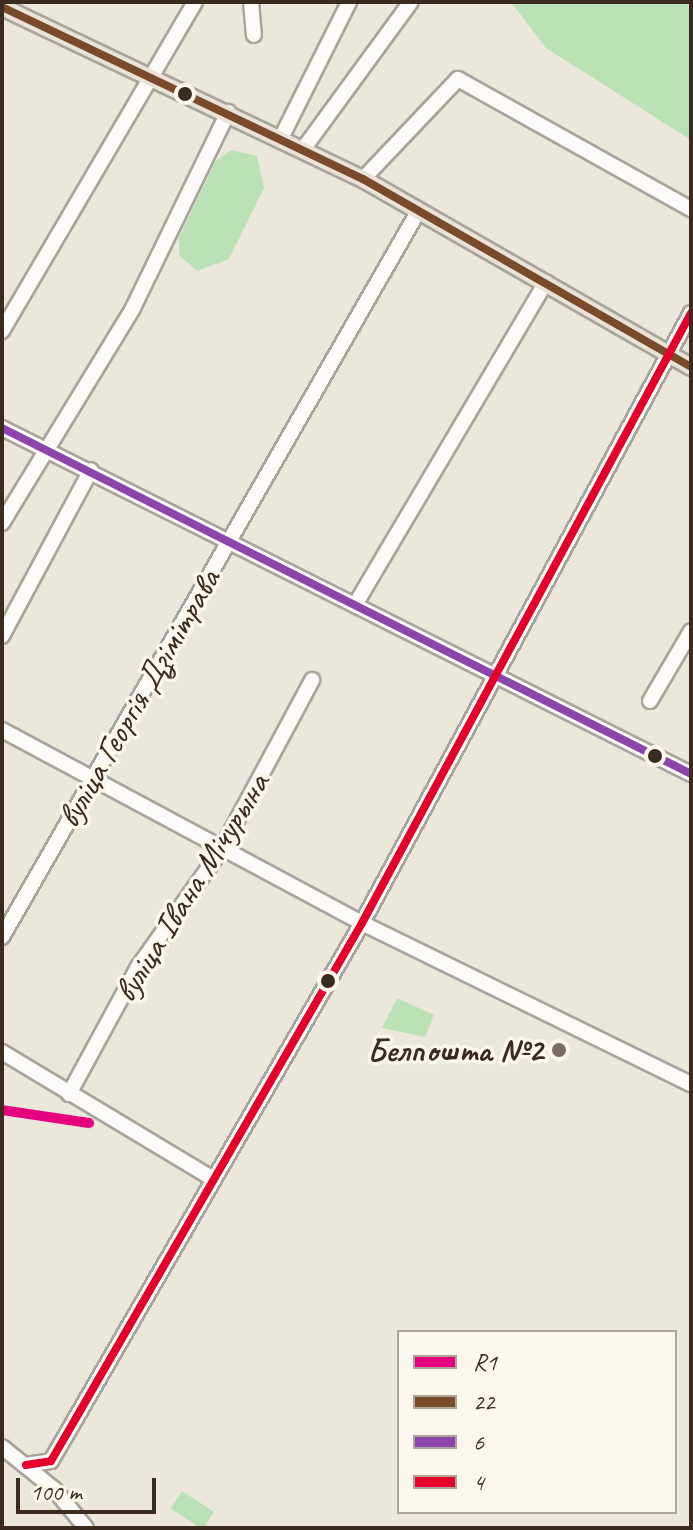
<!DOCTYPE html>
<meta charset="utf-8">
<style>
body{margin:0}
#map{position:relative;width:693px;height:1530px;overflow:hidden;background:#ebe7da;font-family:Caveat,sans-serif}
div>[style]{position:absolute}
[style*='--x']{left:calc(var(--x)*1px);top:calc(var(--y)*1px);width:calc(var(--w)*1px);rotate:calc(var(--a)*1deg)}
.green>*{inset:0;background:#bbe2b6;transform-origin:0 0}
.roads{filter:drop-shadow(2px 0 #a8a49b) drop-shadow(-2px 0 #a8a49b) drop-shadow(0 2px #a8a49b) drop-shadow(0 -2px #a8a49b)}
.minor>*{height:14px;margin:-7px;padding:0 7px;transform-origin:7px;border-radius:7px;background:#fcfbf9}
.major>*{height:16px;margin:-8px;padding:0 8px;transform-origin:8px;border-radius:8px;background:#eae3d7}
.bus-1>*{height:8px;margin:-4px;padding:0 4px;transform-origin:4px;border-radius:4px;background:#7a4b2a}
.bus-2>*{height:8px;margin:-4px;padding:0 4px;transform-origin:4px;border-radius:4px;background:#8e44ad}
.bus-3>*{height:8px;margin:-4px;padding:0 4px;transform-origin:4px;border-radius:4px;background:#e4002b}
.rail-1>*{height:10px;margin:-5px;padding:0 5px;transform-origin:5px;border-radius:5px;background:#e5007d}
.dots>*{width:22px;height:22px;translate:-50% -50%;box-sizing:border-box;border:4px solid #fbf7ec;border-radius:50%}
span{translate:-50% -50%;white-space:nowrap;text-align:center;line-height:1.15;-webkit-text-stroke:7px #fbf7ec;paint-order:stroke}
.street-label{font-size:34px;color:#3b2a1e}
.poi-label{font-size:34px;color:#3b2a1e;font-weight:700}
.right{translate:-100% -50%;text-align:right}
.frame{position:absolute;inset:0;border:4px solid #3b2a1e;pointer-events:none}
.legend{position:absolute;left:397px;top:1330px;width:280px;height:184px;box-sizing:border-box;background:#fbf7ec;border:2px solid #aea59a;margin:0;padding:10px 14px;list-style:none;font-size:24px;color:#3b2a1e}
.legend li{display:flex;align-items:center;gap:16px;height:40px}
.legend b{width:40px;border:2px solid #aea59a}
.scale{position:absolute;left:16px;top:1478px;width:140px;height:36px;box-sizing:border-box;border:4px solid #3b2a1e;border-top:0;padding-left:10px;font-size:24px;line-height:28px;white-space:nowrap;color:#3b2a1e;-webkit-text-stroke:6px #fbf7ec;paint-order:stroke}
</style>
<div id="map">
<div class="green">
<div style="clip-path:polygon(511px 2px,691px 2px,691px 140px,546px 48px)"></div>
<div style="clip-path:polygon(231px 150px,257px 156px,264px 188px,229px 259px,197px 271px,179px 255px,179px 237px,216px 161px)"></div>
<div style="clip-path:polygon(397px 998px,434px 1015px,425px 1037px,382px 1028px)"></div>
<div style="left:182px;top:1491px;width:38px;height:21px;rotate:33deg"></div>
</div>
<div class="roads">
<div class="minor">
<div style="--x:251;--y:2;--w:33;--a:85"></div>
<div style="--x:281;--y:138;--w:152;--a:-63.4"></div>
<div style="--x:304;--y:148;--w:181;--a:-53.8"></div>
<div style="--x:363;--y:179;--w:138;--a:-46.5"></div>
<div style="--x:458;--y:79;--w:267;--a:29.2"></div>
<div style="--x:2;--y:331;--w:381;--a:-59.6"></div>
<div style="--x:2;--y:428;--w:771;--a:26.66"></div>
<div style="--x:2;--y:523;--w:252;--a:-58.6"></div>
<div style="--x:133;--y:308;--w:218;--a:-64.1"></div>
<div style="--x:355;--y:605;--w:375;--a:-59.4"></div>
<div style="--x:2;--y:636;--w:188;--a:-61.8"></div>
<div style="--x:650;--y:701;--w:81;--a:-59.6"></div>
<div style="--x:2;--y:730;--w:408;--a:28.2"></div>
<div style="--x:362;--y:923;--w:366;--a:26.1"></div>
<div style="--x:2;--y:937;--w:838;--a:-60.16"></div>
<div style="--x:2;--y:1052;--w:245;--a:31"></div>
<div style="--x:69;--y:1094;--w:145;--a:-61.5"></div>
<div style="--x:138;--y:967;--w:143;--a:-54.6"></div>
<div style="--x:221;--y:850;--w:193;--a:-61.8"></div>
<div style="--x:2;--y:1447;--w:67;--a:38.9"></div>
<div style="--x:54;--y:1489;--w:50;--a:50.6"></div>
<div style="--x:26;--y:1465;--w:25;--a:-9"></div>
<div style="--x:51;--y:1461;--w:50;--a:-59.8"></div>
<div style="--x:76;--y:1418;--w:572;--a:-59.98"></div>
<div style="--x:362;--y:923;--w:693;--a:-61.66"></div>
</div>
<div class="major">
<div style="--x:2;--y:7;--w:400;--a:25.5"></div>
<div style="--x:363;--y:179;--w:378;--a:29.8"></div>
</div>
</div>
<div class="bus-1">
<div style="--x:2;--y:7;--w:400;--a:25.5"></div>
<div style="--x:363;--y:179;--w:378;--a:29.8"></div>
</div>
<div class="bus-2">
<div style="--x:2;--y:428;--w:771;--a:26.66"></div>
</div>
<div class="bus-3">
<div style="--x:26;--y:1465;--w:25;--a:-9"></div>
<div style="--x:51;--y:1461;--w:50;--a:-59.8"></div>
<div style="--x:76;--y:1418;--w:572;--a:-59.98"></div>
<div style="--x:362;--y:923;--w:693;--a:-61.66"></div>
</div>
<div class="rail-1">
<div style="--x:2;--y:1110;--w:88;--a:8.5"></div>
</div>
<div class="dots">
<div style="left:185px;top:94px;background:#3b2a1e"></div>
<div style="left:655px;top:756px;background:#3b2a1e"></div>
<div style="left:328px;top:981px;background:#3b2a1e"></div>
<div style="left:559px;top:1050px;background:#796c60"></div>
</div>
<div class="street-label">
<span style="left:138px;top:698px;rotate:-60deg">вуліца Георгія Дзімітрава</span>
<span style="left:191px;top:887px;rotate:-58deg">вуліца Івана Мічурына</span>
</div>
<div class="poi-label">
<span class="right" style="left:543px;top:1050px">Белпошта №2</span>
</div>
<div class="frame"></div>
<ul class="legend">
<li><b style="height:10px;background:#e5007d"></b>R1</li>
<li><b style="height:10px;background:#7a4b2a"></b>22</li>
<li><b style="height:10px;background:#8e44ad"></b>6</li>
<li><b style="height:10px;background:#e4002b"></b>4</li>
</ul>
<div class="scale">100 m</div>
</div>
